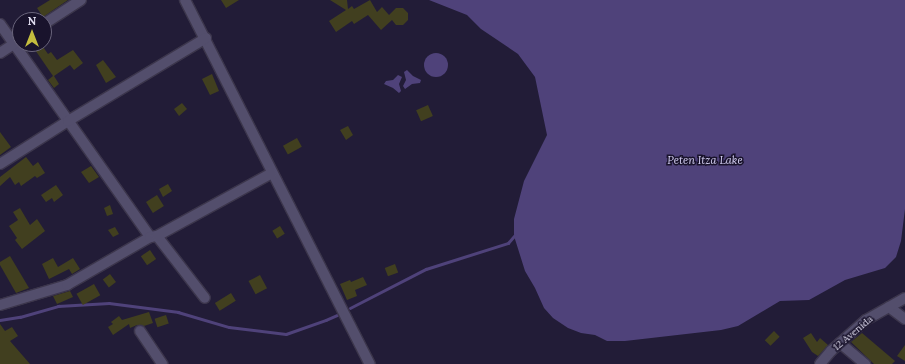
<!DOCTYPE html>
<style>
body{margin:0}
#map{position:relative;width:905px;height:364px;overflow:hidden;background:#221c37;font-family:Lora,serif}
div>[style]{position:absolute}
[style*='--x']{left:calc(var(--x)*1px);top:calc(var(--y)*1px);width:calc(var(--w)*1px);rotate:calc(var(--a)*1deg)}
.water>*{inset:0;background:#4f427a}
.round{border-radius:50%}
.stream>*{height:2.5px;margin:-1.25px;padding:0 1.25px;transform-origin:1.25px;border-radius:1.25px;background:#4f427a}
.building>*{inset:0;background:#413f1f;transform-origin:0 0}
.roads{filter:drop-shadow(1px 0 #3c364c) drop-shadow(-1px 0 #3c364c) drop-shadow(0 1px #3c364c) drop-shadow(0 -1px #3c364c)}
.minor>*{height:10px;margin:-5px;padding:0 5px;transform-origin:5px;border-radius:5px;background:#534e6c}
span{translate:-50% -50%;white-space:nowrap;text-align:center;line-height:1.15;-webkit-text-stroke:3px #19132c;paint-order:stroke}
.street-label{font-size:10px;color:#e4e1f3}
.water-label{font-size:11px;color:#d5d0f3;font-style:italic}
.north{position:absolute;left:12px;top:12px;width:40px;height:40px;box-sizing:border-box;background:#19132c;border:1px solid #6a657c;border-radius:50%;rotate:0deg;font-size:11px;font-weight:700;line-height:16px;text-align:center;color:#e4e1f3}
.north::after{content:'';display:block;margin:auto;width:14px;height:18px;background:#c4bd3e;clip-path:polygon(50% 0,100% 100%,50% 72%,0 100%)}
</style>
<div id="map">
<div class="water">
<div style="clip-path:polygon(429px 0,905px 0,905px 209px,901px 241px,896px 257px,885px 268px,845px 280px,809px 300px,780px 301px,738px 326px,721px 330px,625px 341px,607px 341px,595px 335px,581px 333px,568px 328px,553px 318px,544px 308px,535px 288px,525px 271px,514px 236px,514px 219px,524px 181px,547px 135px,535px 77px,518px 54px,481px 29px,467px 15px)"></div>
<div class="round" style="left:424px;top:53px;width:24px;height:24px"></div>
<div style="clip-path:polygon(407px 70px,413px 76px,421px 80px,420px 83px,412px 84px,405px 89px,403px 86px,406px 80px,404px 72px)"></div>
<div style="clip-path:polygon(398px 75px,402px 77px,399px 84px,401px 91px,399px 93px,393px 88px,384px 84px,386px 81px,393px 80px)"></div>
</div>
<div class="stream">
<div style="--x:350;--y:308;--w:85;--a:-27.2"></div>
<div style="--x:426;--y:269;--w:86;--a:-17.6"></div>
<div style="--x:508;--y:243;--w:9;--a:-49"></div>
<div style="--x:0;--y:320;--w:20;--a:-9"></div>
<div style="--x:20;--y:317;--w:40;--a:-16"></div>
<div style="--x:58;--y:306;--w:51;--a:-3.4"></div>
<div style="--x:109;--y:303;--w:70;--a:7.4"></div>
<div style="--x:178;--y:312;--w:53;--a:16.4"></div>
<div style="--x:229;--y:327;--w:57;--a:7"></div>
<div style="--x:286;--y:334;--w:42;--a:-19.3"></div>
<div style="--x:326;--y:320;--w:12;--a:-24"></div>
</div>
<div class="building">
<div style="clip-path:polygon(50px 0,68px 0,43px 17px,37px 8px)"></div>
<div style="clip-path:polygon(221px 0,239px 0,226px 8px)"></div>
<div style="clip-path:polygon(330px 0,347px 0,348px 9px,352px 6px,354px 9px,370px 0,377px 12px,382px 7px,389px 15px,396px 8px,403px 8px,408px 13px,408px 20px,403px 25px,396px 25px,392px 20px,381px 30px,368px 15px,354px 24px,352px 21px,336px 32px,329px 21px,346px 10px)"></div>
<div style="clip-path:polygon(31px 44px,41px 44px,48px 54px,51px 52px,57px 60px,73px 50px,83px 63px,74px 70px,70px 65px,54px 76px,59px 84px,54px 88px,48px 80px,53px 76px)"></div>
<div style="clip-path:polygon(103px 60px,116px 77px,106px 83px,96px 65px)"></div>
<div style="clip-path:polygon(212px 74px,219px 91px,210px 95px,202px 79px)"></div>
<div style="clip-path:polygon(182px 103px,187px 109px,179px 116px,174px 109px)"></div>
<div style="left:428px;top:105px;width:12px;height:13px;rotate:66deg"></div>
<div style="clip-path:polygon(348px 126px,353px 135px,346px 140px,340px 130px)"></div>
<div style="clip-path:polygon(0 132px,11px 147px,0 155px)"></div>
<div style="left:297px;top:138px;width:10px;height:16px;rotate:61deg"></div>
<div style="clip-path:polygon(26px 157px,33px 166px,38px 162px,45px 173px,37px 178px,35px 176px,21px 186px,19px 182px,15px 185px,10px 177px,0 186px,0 177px)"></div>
<div style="clip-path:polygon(91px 166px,99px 177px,89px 183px,81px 172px)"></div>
<div style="clip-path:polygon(168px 184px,172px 191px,163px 197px,159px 189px)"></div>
<div style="clip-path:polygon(56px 185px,63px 195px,54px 202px,52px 198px,46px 202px,41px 195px)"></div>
<div style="left:157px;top:195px;width:13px;height:13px;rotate:58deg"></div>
<div style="clip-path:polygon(110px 205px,113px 214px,107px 216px,104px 208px)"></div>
<div style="clip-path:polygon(20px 208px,30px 225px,37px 219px,45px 231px,22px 249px,15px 240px,17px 238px,9px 226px,18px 220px,13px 212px)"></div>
<div style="left:280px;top:226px;width:9px;height:9px;rotate:58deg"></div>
<div style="clip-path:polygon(115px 227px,119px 234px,113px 237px,108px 230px)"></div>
<div style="left:150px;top:250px;width:11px;height:11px;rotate:56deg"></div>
<div style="clip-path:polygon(10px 256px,29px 288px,16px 293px,0 265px,0 262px)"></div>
<div style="clip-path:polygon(53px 258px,58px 267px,73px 258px,80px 269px,72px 274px,69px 269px,49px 279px,42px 264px)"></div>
<div style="left:395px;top:264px;width:9px;height:11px;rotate:69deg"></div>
<div style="left:110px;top:274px;width:10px;height:9px;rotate:53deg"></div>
<div style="left:260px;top:275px;width:15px;height:13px;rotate:62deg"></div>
<div style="clip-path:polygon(363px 277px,367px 285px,355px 290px,357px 296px,347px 300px,340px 284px,350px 280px,351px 282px)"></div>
<div style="left:94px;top:284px;width:13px;height:20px;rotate:61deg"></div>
<div style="clip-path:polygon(70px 291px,73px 297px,57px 304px,53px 296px)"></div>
<div style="left:231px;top:293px;width:9px;height:19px;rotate:58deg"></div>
<div style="clip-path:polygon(149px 312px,153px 323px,144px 326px,137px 325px,130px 328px,129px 324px,113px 335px,108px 327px,113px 324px,111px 322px,119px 316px,122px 320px)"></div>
<div style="left:166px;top:315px;width:9px;height:12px;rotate:72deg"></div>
<div style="clip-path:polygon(0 324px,5px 331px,12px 327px,18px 336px,10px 341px,30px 364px,0 364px)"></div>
<div style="left:774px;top:331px;width:8px;height:13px;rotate:45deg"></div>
<div style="clip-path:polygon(811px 333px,817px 342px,820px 338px,828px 345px,818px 356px,812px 352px,803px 338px)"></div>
<div style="clip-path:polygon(862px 333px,895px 361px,892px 364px,874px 364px,851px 342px)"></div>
<div style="clip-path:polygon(905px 345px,905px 361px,897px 356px)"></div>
</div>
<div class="roads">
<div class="minor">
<div style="--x:185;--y:0;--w:408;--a:63.1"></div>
<div style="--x:0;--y:24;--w:261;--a:54.8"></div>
<div style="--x:44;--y:24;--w:44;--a:-33"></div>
<div style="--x:0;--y:53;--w:24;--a:-33"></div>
<div style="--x:0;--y:164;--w:80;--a:-32.3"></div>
<div style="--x:68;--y:121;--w:161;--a:-31"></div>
<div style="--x:157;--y:236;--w:78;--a:52.3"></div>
<div style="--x:0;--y:305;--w:70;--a:-16.6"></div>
<div style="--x:67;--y:285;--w:96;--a:-30"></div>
<div style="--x:150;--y:237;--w:7;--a:-8"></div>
<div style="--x:157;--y:236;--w:131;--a:-28.7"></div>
<div style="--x:889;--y:307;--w:20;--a:37"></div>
<div style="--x:140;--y:331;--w:40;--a:56"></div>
<div style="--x:840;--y:343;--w:33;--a:40"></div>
<div style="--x:820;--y:364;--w:17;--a:-50"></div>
<div style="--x:831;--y:351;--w:47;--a:-41.5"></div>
<div style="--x:866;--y:320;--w:45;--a:-29.4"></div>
</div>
</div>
<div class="street-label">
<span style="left:853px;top:333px;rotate:-40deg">12 Avenida</span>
</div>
<div class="water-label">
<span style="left:705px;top:160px">Peten Itza Lake</span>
</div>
<div class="north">N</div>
</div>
